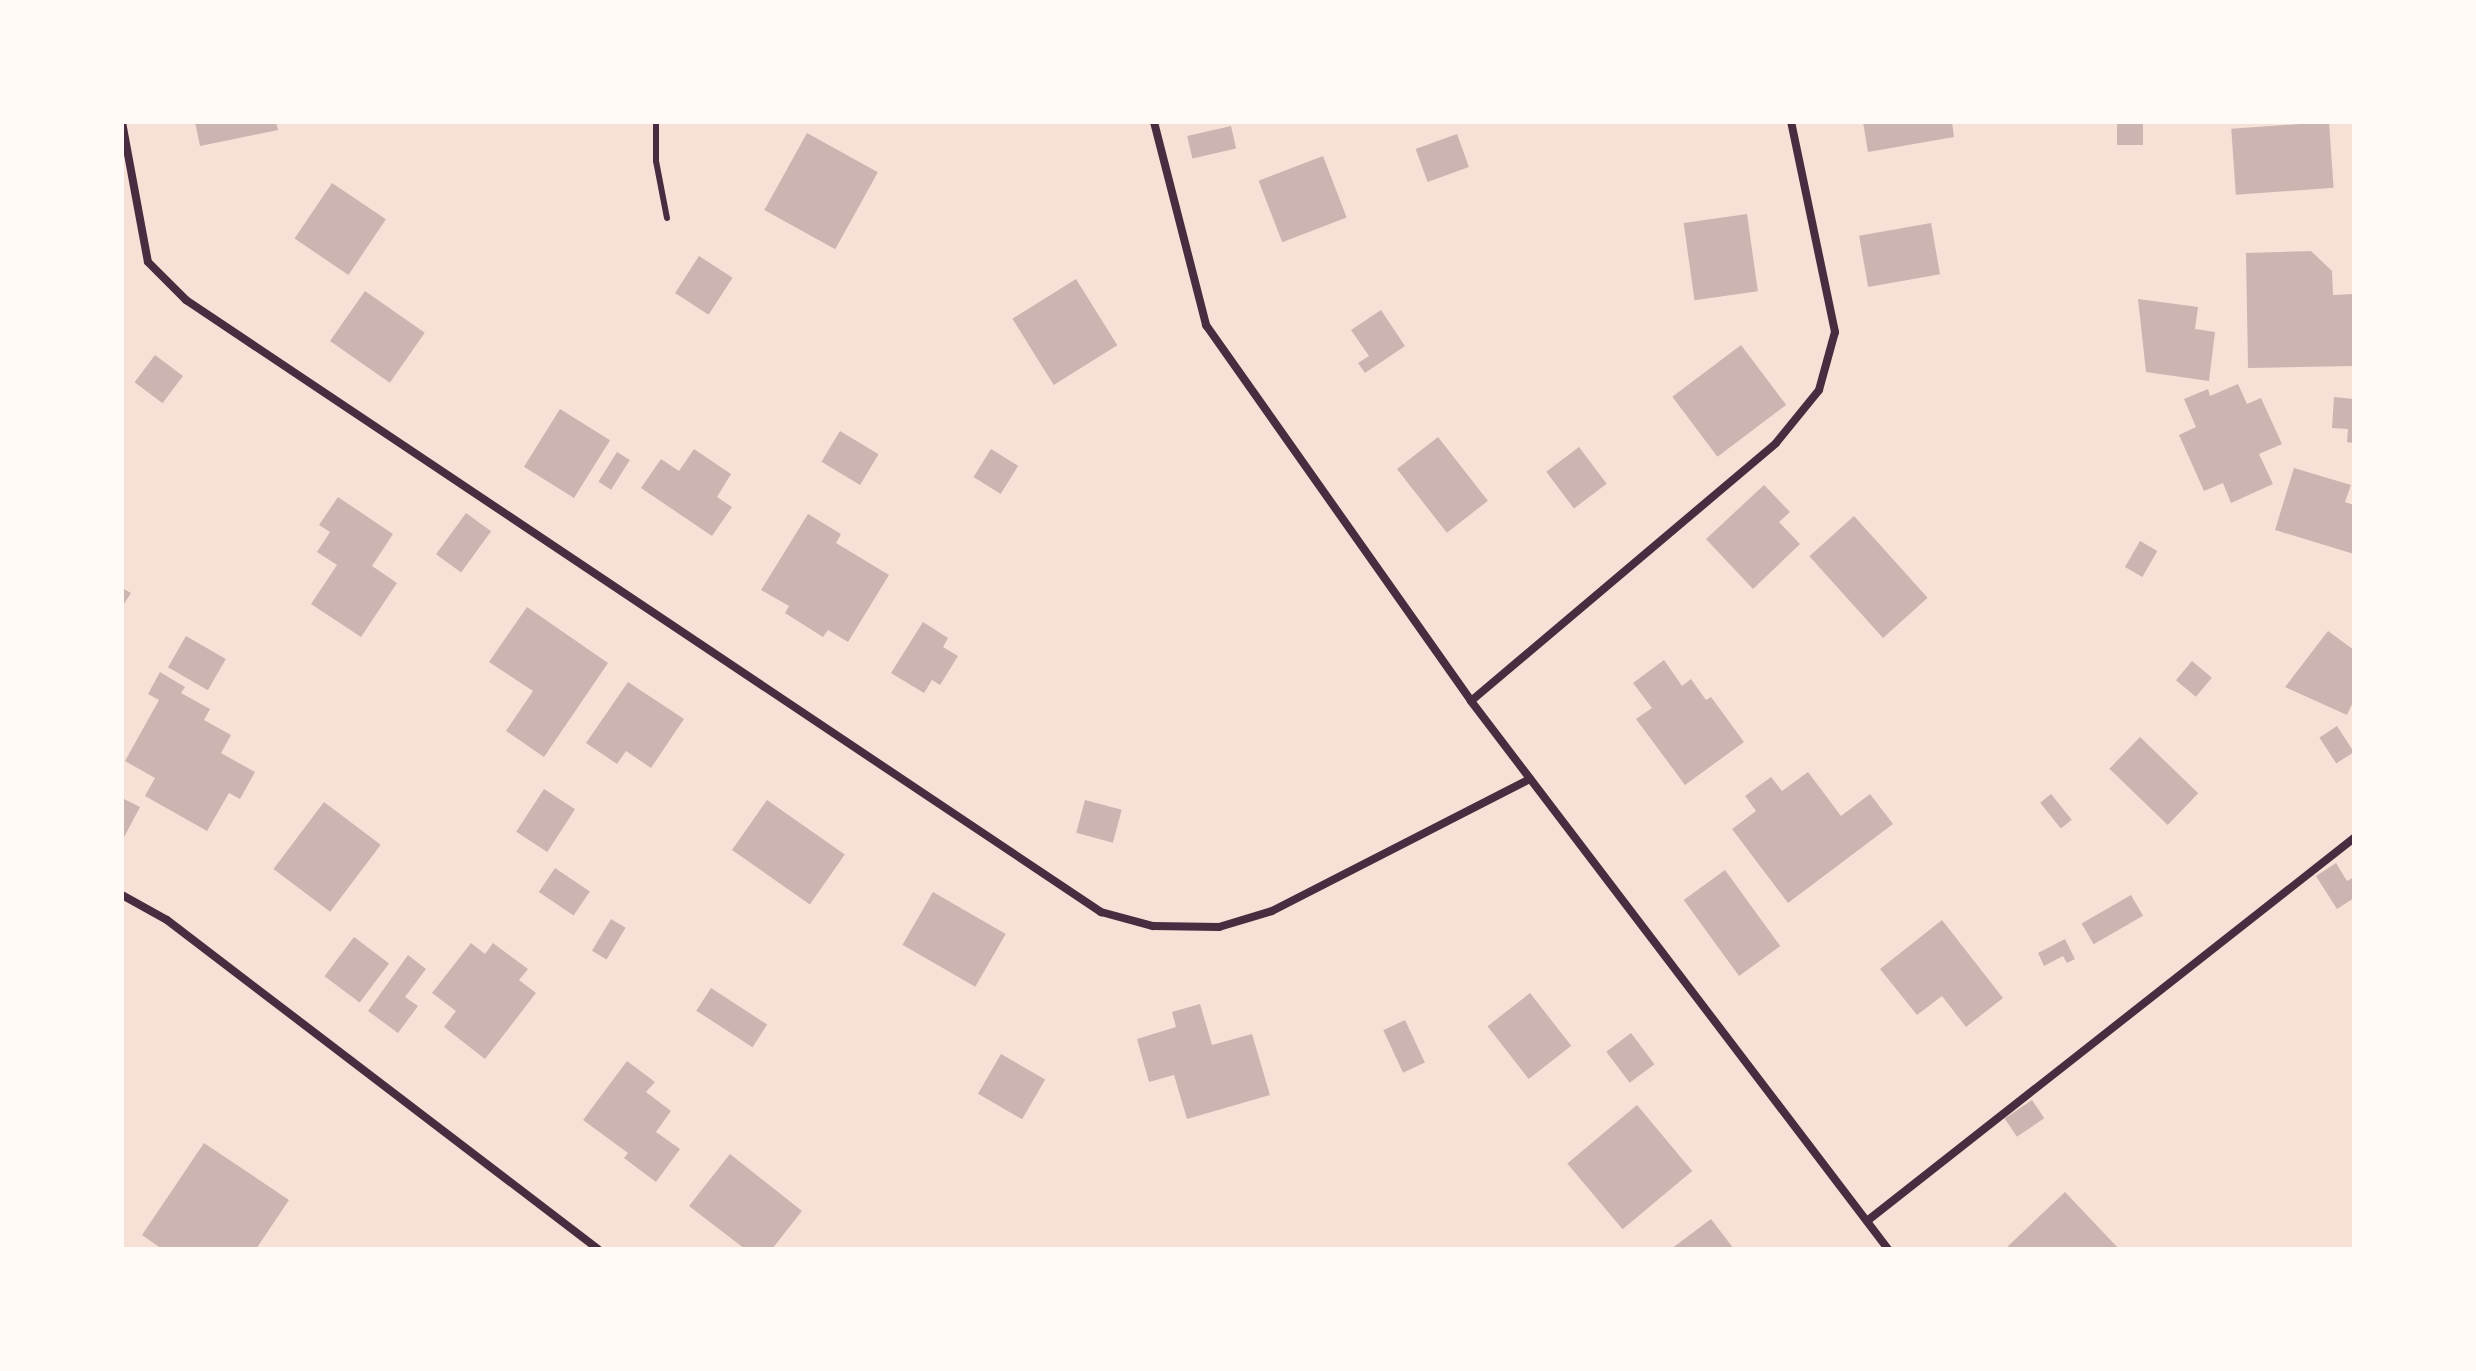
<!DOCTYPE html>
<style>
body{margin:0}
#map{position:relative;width:2476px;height:1371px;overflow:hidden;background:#f7e1d7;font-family:Rubik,sans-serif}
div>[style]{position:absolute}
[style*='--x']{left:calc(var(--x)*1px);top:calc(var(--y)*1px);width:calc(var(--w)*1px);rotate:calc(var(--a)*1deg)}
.building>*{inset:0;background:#ccb4b1;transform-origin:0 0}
.service>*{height:6px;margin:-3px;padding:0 3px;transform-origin:3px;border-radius:3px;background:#4a2c40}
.minor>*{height:8px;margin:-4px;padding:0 4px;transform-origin:4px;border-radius:4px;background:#4a2c40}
span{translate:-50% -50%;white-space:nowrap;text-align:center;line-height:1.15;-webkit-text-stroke:6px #fffaf5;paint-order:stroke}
.frame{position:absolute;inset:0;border:124px solid #fffaf5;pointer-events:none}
</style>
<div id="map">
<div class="building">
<div style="clip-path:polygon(195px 122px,276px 122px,278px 130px,200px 146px)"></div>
<div style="clip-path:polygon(1863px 122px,1952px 122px,1954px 137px,1868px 152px)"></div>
<div style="left:2117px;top:122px;width:26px;height:23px"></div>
<div style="left:2329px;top:122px;width:66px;height:98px;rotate:86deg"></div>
<div style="left:1231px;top:126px;width:23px;height:45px;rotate:77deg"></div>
<div style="left:807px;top:133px;width:81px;height:88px;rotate:29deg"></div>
<div style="left:1457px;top:134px;width:35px;height:44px;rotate:70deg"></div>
<div style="left:1323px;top:156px;width:66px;height:69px;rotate:69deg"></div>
<div style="left:332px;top:183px;width:65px;height:67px;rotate:34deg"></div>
<div style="left:1747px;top:214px;width:78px;height:64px;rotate:82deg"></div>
<div style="left:1931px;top:223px;width:52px;height:73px;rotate:80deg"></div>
<div style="clip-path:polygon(2311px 251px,2332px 271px,2333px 295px,2354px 294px,2354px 366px,2248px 368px,2246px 253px)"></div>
<div style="left:699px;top:256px;width:40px;height:44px;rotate:33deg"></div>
<div style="left:1076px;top:279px;width:78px;height:75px;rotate:58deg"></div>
<div style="left:365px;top:291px;width:73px;height:61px;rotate:35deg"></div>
<div style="clip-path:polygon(2138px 299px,2198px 307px,2195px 329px,2215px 332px,2209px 381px,2146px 372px)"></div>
<div style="clip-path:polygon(1381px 310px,1405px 346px,1365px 373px,1358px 363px,1369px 356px,1351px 330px)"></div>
<div style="left:1741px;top:345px;width:75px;height:86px;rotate:53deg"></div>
<div style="left:155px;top:355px;width:35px;height:34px;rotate:37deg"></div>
<div style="clip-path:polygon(2238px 384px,2247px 404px,2261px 398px,2282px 444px,2259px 454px,2273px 484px,2231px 503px,2223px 483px,2204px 491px,2179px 435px,2196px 427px,2184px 399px,2208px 389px,2210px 396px)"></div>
<div style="clip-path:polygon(2334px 397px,2354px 399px,2354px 443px,2347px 442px,2348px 429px,2332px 428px)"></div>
<div style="left:560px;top:409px;width:59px;height:68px;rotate:32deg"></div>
<div style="left:840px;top:431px;width:45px;height:36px;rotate:31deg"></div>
<div style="left:1438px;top:437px;width:81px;height:52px;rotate:52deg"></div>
<div style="left:1579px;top:447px;width:46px;height:41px;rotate:53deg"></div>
<div style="clip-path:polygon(694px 449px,731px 474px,717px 497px,732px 507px,712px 536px,641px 488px,661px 459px,679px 471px)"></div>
<div style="left:991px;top:449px;width:32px;height:33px;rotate:32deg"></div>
<div style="left:617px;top:452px;width:15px;height:35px;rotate:32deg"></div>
<div style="clip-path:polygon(2294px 468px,2351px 485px,2345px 502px,2354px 505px,2354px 554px,2275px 530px)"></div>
<div style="clip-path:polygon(1764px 485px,1790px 512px,1779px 522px,1800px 544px,1753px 589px,1706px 539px)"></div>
<div style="clip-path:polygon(338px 497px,393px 534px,372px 566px,397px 583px,361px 637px,311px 604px,337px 565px,317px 552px,330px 532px,319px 525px)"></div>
<div style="left:466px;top:513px;width:31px;height:51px;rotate:36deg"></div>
<div style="clip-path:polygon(808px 514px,841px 534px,836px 543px,889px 575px,848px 642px,828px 630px,823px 637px,785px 613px,789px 606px,761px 590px)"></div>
<div style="left:1854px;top:516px;width:110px;height:60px;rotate:48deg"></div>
<div style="left:2140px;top:541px;width:20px;height:30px;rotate:30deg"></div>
<div style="clip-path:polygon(122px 588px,131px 593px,122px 607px)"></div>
<div style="clip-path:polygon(527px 607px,608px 663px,544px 757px,506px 731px,533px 691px,489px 662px)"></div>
<div style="clip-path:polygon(923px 622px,948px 638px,943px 647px,958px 656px,940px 685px,932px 680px,924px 693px,891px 673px)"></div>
<div style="clip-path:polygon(2328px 631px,2354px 650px,2354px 700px,2347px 715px,2285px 687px)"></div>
<div style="left:186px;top:636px;width:46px;height:36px;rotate:30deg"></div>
<div style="clip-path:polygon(1664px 660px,1682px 686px,1691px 679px,1706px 700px,1711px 697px,1744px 742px,1685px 785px,1636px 719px,1652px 708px,1633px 683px)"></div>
<div style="left:2192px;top:661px;width:26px;height:25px;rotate:40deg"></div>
<div style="clip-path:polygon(160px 672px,185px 687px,181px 693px,210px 709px,204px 720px,231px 735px,221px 753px,255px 772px,240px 799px,229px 793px,207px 831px,145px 796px,155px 778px,125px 761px,159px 700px,148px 694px)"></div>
<div style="clip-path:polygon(628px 682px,684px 719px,651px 768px,626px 751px,617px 764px,586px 743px)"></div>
<div style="left:2337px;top:726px;width:31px;height:21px;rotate:57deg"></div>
<div style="left:2140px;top:737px;width:81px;height:44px;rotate:44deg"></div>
<div style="clip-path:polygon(1808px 772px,1841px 816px,1870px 794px,1893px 824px,1788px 903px,1732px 829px,1756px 811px,1745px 796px,1771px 777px,1782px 791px)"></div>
<div style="left:544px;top:789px;width:37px;height:51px;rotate:33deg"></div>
<div style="left:2051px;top:794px;width:33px;height:14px;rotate:51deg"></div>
<div style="clip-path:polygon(122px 798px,140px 807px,122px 841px)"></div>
<div style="left:767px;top:800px;width:95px;height:61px;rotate:35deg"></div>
<div style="left:1085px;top:800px;width:38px;height:34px;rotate:15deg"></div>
<div style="left:324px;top:802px;width:71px;height:84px;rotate:37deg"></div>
<div style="clip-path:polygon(2336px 863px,2347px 881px,2354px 877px,2354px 898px,2337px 909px,2316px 876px)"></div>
<div style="left:555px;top:868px;width:42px;height:29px;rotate:34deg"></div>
<div style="left:1725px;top:870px;width:94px;height:51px;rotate:54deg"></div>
<div style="left:933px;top:892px;width:84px;height:61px;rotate:30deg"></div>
<div style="left:2131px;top:895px;width:24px;height:57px;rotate:60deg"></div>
<div style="left:611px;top:919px;width:17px;height:37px;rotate:31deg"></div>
<div style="clip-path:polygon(1942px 920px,2003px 998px,1966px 1027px,1942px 996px,1917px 1015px,1880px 969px)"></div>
<div style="left:354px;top:937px;width:44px;height:49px;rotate:37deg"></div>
<div style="clip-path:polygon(2065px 939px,2075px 959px,2067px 963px,2063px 956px,2044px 966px,2038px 953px)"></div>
<div style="clip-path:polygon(471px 943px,485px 954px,493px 943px,528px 969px,519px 980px,536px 993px,485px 1059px,444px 1027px,456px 1011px,432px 993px)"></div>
<div style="clip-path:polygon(408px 955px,426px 969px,405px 997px,418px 1006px,398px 1033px,368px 1011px)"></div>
<div style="left:711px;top:988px;width:67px;height:27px;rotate:33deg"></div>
<div style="left:1530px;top:993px;width:67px;height:54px;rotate:52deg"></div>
<div style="clip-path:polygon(1200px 1004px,1212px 1045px,1252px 1034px,1270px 1095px,1187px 1119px,1174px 1075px,1149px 1082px,1137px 1039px,1176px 1027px,1172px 1012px)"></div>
<div style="left:1405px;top:1020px;width:47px;height:24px;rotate:65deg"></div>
<div style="left:1631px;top:1033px;width:39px;height:31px;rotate:53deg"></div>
<div style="left:1001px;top:1054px;width:51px;height:46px;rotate:30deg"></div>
<div style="clip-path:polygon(627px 1061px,655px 1082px,646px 1092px,671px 1111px,656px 1132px,680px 1149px,656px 1182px,624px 1158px,628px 1153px,583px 1120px)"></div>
<div style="left:2032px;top:1100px;width:22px;height:33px;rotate:56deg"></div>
<div style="left:1637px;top:1105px;width:86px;height:91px;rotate:50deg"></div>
<div style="clip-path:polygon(204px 1143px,289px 1200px,256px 1249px,162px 1249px,142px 1235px)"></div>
<div style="clip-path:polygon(730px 1154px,802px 1211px,772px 1249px,745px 1249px,689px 1206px)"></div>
<div style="clip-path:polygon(2065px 1192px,2119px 1249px,2005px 1249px)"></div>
<div style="clip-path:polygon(1711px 1219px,1734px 1249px,1671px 1249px)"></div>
</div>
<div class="service">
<div style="--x:656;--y:122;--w:39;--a:90"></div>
<div style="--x:656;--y:161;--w:58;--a:79.1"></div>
</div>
<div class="minor">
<div style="--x:122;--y:122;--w:142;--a:79.5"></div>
<div style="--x:148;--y:262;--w:54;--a:45"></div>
<div style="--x:186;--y:300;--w:1101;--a:33.78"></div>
<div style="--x:1101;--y:912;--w:54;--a:15.1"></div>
<div style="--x:1153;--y:926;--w:66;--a:0.9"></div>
<div style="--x:1219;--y:927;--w:55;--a:-16.8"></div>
<div style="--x:1272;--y:911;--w:290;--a:-27.1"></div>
<div style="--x:1154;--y:122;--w:210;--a:75.6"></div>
<div style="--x:1206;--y:325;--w:460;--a:54.8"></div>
<div style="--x:1471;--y:701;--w:689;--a:52.73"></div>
<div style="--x:1471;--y:701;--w:399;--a:-40.2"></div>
<div style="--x:1776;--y:443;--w:68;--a:-50.9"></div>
<div style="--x:1819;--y:390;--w:60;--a:-74.6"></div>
<div style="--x:1835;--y:332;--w:215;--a:-101.8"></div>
<div style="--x:122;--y:895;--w:51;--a:29.1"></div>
<div style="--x:167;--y:920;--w:542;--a:37.36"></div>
<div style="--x:1867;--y:1221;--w:620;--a:-38.18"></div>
</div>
<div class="frame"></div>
</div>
